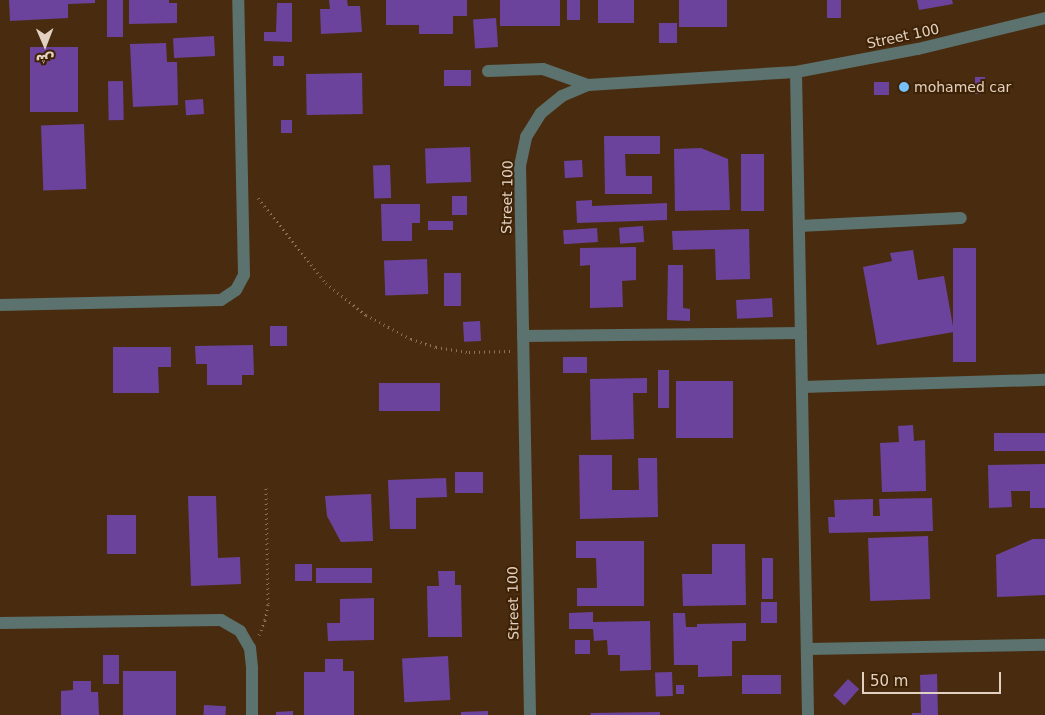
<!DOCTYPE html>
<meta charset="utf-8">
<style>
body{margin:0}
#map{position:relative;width:1045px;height:715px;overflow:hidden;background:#492c10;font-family:"DejaVu Sans","Noto Naskh Arabic",sans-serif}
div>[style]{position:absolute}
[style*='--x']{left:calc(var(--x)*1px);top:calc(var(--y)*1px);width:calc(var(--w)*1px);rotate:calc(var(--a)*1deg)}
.building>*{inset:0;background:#6c439c;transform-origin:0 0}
.path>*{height:3px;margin-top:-1.5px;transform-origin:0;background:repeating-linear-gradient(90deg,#8a725b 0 1px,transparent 0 5px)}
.minor>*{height:12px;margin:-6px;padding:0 6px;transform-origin:6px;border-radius:6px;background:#5c726e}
.dots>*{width:14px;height:14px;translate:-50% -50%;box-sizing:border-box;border:2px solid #3e2205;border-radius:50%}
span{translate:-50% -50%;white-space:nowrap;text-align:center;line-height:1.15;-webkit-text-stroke:4px #3e2205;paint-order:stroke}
.street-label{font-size:14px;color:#e2d0c0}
.poi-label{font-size:14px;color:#e2d0c0}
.left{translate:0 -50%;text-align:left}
.north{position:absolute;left:20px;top:20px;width:50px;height:50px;-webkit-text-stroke:4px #3e2205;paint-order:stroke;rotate:179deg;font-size:14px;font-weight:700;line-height:20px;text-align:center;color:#e2d0c0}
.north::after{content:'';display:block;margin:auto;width:18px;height:22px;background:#e2d0c0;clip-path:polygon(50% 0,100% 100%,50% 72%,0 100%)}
.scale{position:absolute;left:862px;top:672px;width:139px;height:22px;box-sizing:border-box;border:2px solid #e2d0c0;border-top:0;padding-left:6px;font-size:15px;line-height:18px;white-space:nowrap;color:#e2d0c0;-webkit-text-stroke:4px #3e2205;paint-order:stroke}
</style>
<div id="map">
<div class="building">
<div style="clip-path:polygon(9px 0,95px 0,95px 3px,68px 4px,68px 18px,10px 21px)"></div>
<div style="left:107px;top:0;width:16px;height:37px"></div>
<div style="clip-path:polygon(129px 0,169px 0,169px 3px,177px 3px,177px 23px,129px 24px)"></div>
<div style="clip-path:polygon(329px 0,347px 0,348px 6px,360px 6px,362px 32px,321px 34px,320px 9px,330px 9px)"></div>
<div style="clip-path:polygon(386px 0,467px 0,467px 16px,453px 16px,453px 34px,419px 34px,419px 25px,386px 25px)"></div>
<div style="left:500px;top:0;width:60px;height:26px"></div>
<div style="left:567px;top:0;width:13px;height:20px"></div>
<div style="left:598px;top:0;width:36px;height:23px"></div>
<div style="left:679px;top:0;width:48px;height:27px"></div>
<div style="left:827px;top:0;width:14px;height:18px"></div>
<div style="clip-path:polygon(917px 0,952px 0,953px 4px,919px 10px)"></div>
<div style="clip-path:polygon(277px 3px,292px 3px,292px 42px,264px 41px,264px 32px,276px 32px)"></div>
<div style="left:496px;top:18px;width:29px;height:23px;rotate:86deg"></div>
<div style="left:659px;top:23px;width:18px;height:20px"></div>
<div style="left:214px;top:36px;width:20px;height:41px;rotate:87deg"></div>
<div style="clip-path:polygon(166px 43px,167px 62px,177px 62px,178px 105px,133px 107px,130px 44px)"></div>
<div style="left:78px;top:47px;width:65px;height:48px;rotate:90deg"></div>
<div style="left:273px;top:56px;width:11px;height:10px"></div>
<div style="left:444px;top:70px;width:27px;height:16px"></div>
<div style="left:362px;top:73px;width:41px;height:56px;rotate:89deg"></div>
<div style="left:985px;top:77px;width:17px;height:10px;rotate:90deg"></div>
<div style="left:123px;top:81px;width:39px;height:15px;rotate:89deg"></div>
<div style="left:874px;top:82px;width:15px;height:13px"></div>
<div style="left:203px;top:99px;width:15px;height:18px;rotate:86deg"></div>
<div style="left:281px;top:120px;width:11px;height:13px"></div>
<div style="left:84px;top:124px;width:65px;height:43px;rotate:88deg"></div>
<div style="clip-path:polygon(604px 136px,660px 136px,660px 154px,625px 154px,626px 176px,652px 176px,652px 194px,605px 194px)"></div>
<div style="left:470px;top:147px;width:35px;height:45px;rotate:88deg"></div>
<div style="clip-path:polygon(701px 148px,728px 159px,730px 210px,675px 211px,674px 149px)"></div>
<div style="left:741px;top:154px;width:23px;height:57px"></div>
<div style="left:582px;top:160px;width:17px;height:18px;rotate:87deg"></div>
<div style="left:390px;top:165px;width:33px;height:17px;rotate:88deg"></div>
<div style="left:452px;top:196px;width:15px;height:19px"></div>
<div style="clip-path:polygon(592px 200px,592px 206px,667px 203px,667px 220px,577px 223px,576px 201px)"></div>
<div style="clip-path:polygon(381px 204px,420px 204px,420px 223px,412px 223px,412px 241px,382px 241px)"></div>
<div style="left:453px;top:221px;width:9px;height:25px;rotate:90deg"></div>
<div style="left:643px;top:226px;width:16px;height:24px;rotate:86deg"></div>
<div style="left:597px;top:228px;width:14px;height:34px;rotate:86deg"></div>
<div style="clip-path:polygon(749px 229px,750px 279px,716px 280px,715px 249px,673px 250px,672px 231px)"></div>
<div style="clip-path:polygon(636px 247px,636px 280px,622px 281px,623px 307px,590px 308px,590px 265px,580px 266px,580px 248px)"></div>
<div style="left:953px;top:248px;width:23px;height:114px"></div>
<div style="clip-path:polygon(913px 250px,918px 280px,944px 276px,954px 332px,877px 345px,863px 267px,892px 261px,890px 253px)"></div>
<div style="left:427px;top:259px;width:35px;height:43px;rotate:88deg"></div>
<div style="clip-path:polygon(668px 265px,683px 265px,683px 308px,690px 309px,690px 321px,667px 320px)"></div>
<div style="left:444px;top:273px;width:17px;height:33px"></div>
<div style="left:772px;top:298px;width:19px;height:36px;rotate:87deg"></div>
<div style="left:480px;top:321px;width:20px;height:17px;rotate:87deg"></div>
<div style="left:270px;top:326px;width:17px;height:20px"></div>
<div style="clip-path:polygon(253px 345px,254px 375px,242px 375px,242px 385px,207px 385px,207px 364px,196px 364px,195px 346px)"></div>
<div style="clip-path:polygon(113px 347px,171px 347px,171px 367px,158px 367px,159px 393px,113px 393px)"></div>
<div style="left:587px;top:357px;width:16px;height:24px;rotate:90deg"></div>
<div style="left:658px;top:370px;width:11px;height:38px"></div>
<div style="clip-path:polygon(647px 378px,647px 393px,633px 393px,634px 439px,591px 440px,590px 379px)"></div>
<div style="left:676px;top:381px;width:57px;height:57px"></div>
<div style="left:440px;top:383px;width:28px;height:61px;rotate:90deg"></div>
<div style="clip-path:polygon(913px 425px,914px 441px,925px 440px,926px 491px,882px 492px,880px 443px,899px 442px,898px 426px)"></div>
<div style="left:994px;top:433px;width:51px;height:18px"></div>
<div style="clip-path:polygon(579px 455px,612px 455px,612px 490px,639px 490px,638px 458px,657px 458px,658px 517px,580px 519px)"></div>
<div style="clip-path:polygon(1045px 464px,1045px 508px,1030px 508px,1030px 491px,1011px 491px,1012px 507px,989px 508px,988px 465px)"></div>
<div style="left:483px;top:472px;width:21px;height:28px;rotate:90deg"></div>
<div style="clip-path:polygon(446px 478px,447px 497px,416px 498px,416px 529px,390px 529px,388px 480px)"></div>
<div style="clip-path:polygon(371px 494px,373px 541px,341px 542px,327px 516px,325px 496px)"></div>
<div style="clip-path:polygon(188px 496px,216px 496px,218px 558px,240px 557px,241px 584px,191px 586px)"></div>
<div style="clip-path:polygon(932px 498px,933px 531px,829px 533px,828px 517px,835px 517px,834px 500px,873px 499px,873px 516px,880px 516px,879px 499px)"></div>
<div style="left:107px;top:515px;width:29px;height:39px"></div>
<div style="left:928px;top:536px;width:63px;height:60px;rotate:88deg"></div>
<div style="clip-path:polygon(1033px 539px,1045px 539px,1045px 595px,997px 597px,996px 555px)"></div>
<div style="clip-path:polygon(576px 541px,644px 541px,644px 606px,577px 606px,577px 588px,597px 588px,596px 558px,576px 558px)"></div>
<div style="clip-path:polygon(712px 544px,745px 544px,746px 605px,683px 606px,682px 574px,712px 574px)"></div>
<div style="left:762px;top:558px;width:11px;height:41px"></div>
<div style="left:295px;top:564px;width:17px;height:17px"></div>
<div style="left:372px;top:568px;width:15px;height:56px;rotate:90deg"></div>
<div style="clip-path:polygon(438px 571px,455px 571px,455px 585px,461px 585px,462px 637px,428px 637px,427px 586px,439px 586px)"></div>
<div style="clip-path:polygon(374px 598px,374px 640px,328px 641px,327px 623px,340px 623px,340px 599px)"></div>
<div style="left:761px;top:602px;width:16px;height:21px"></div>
<div style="clip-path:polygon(593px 612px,593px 622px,650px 621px,651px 670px,620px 671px,620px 655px,608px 655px,607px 640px,594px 641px,593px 629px,569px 629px,569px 613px)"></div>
<div style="clip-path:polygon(673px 613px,685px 613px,686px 627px,697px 627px,697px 624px,746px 623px,746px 641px,732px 641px,732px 676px,698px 677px,698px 665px,674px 665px)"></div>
<div style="left:575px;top:640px;width:15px;height:14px"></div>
<div style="left:103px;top:655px;width:16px;height:29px"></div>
<div style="left:448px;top:656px;width:44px;height:46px;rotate:87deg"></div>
<div style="clip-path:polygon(325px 659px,343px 659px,343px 671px,354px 671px,354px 715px,304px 715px,304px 672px,325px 672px)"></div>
<div style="left:123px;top:671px;width:53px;height:44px"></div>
<div style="left:672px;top:672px;width:24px;height:17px;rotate:88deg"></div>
<div style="clip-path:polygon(937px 674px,938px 715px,912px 715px,912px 713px,921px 713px,920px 675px)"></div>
<div style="left:781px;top:675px;width:19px;height:39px;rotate:90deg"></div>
<div style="left:848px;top:679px;width:15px;height:22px;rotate:42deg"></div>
<div style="clip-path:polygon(73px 681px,91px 681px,91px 692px,98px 692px,99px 715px,61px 715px,61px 691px,73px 690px)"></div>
<div style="left:676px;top:685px;width:8px;height:9px"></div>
<div style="left:204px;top:705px;width:22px;height:10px;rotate:3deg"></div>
<div style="clip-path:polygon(293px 711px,293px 715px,276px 715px,276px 712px)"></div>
<div style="clip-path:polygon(488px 711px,488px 715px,461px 715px,461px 712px)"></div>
<div style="clip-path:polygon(660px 712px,660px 715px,591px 715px,590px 713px)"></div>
</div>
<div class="path">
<div style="--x:258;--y:198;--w:109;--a:51.3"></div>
<div style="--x:326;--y:283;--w:51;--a:38.7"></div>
<div style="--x:366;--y:315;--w:51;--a:28.1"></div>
<div style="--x:411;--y:339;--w:26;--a:18"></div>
<div style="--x:436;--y:347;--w:33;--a:9"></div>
<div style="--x:469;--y:352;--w:41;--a:-1.4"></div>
<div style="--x:259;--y:635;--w:16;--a:-68"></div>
<div style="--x:265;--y:620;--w:16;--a:-79"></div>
<div style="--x:268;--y:604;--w:117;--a:-91"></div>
</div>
<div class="minor">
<div style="--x:488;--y:71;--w:55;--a:-2.1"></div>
<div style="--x:543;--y:69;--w:48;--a:19.6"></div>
<div style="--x:796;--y:72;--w:643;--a:88.93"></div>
<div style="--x:799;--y:226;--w:162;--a:-2.8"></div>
<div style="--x:0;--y:305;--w:221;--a:-1.3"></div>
<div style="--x:221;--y:300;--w:18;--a:-34"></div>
<div style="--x:236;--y:290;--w:17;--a:-62"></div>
<div style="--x:244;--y:275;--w:275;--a:-91.2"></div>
<div style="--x:523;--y:336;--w:278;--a:-0.6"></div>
<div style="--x:802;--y:387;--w:243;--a:-1.7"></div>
<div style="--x:0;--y:623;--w:221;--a:-0.8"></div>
<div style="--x:221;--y:620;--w:22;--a:30"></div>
<div style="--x:240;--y:631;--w:20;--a:60"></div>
<div style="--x:250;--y:648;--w:20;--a:84"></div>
<div style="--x:252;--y:668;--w:47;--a:90"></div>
<div style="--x:807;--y:649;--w:238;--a:-1"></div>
<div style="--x:530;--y:715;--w:549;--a:-91.04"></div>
<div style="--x:520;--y:166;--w:30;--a:-78"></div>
<div style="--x:526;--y:137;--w:28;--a:-58"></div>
<div style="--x:541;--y:113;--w:27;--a:-39"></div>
<div style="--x:562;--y:96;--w:28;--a:-23"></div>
<div style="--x:588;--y:85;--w:208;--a:-3.6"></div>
<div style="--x:796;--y:72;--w:124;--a:-10.7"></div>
<div style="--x:918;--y:49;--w:131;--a:-13.7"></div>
</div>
<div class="dots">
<div style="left:904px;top:87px;background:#76c0f7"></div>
</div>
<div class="street-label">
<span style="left:903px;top:36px;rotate:-12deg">Street 100</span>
<span style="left:507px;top:197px;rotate:-89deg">Street 100</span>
<span style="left:513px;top:603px;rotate:-91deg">Street 100</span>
</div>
<div class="poi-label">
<span class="left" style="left:914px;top:87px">mohamed car</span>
</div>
<div class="north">ش</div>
<div class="scale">50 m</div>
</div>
